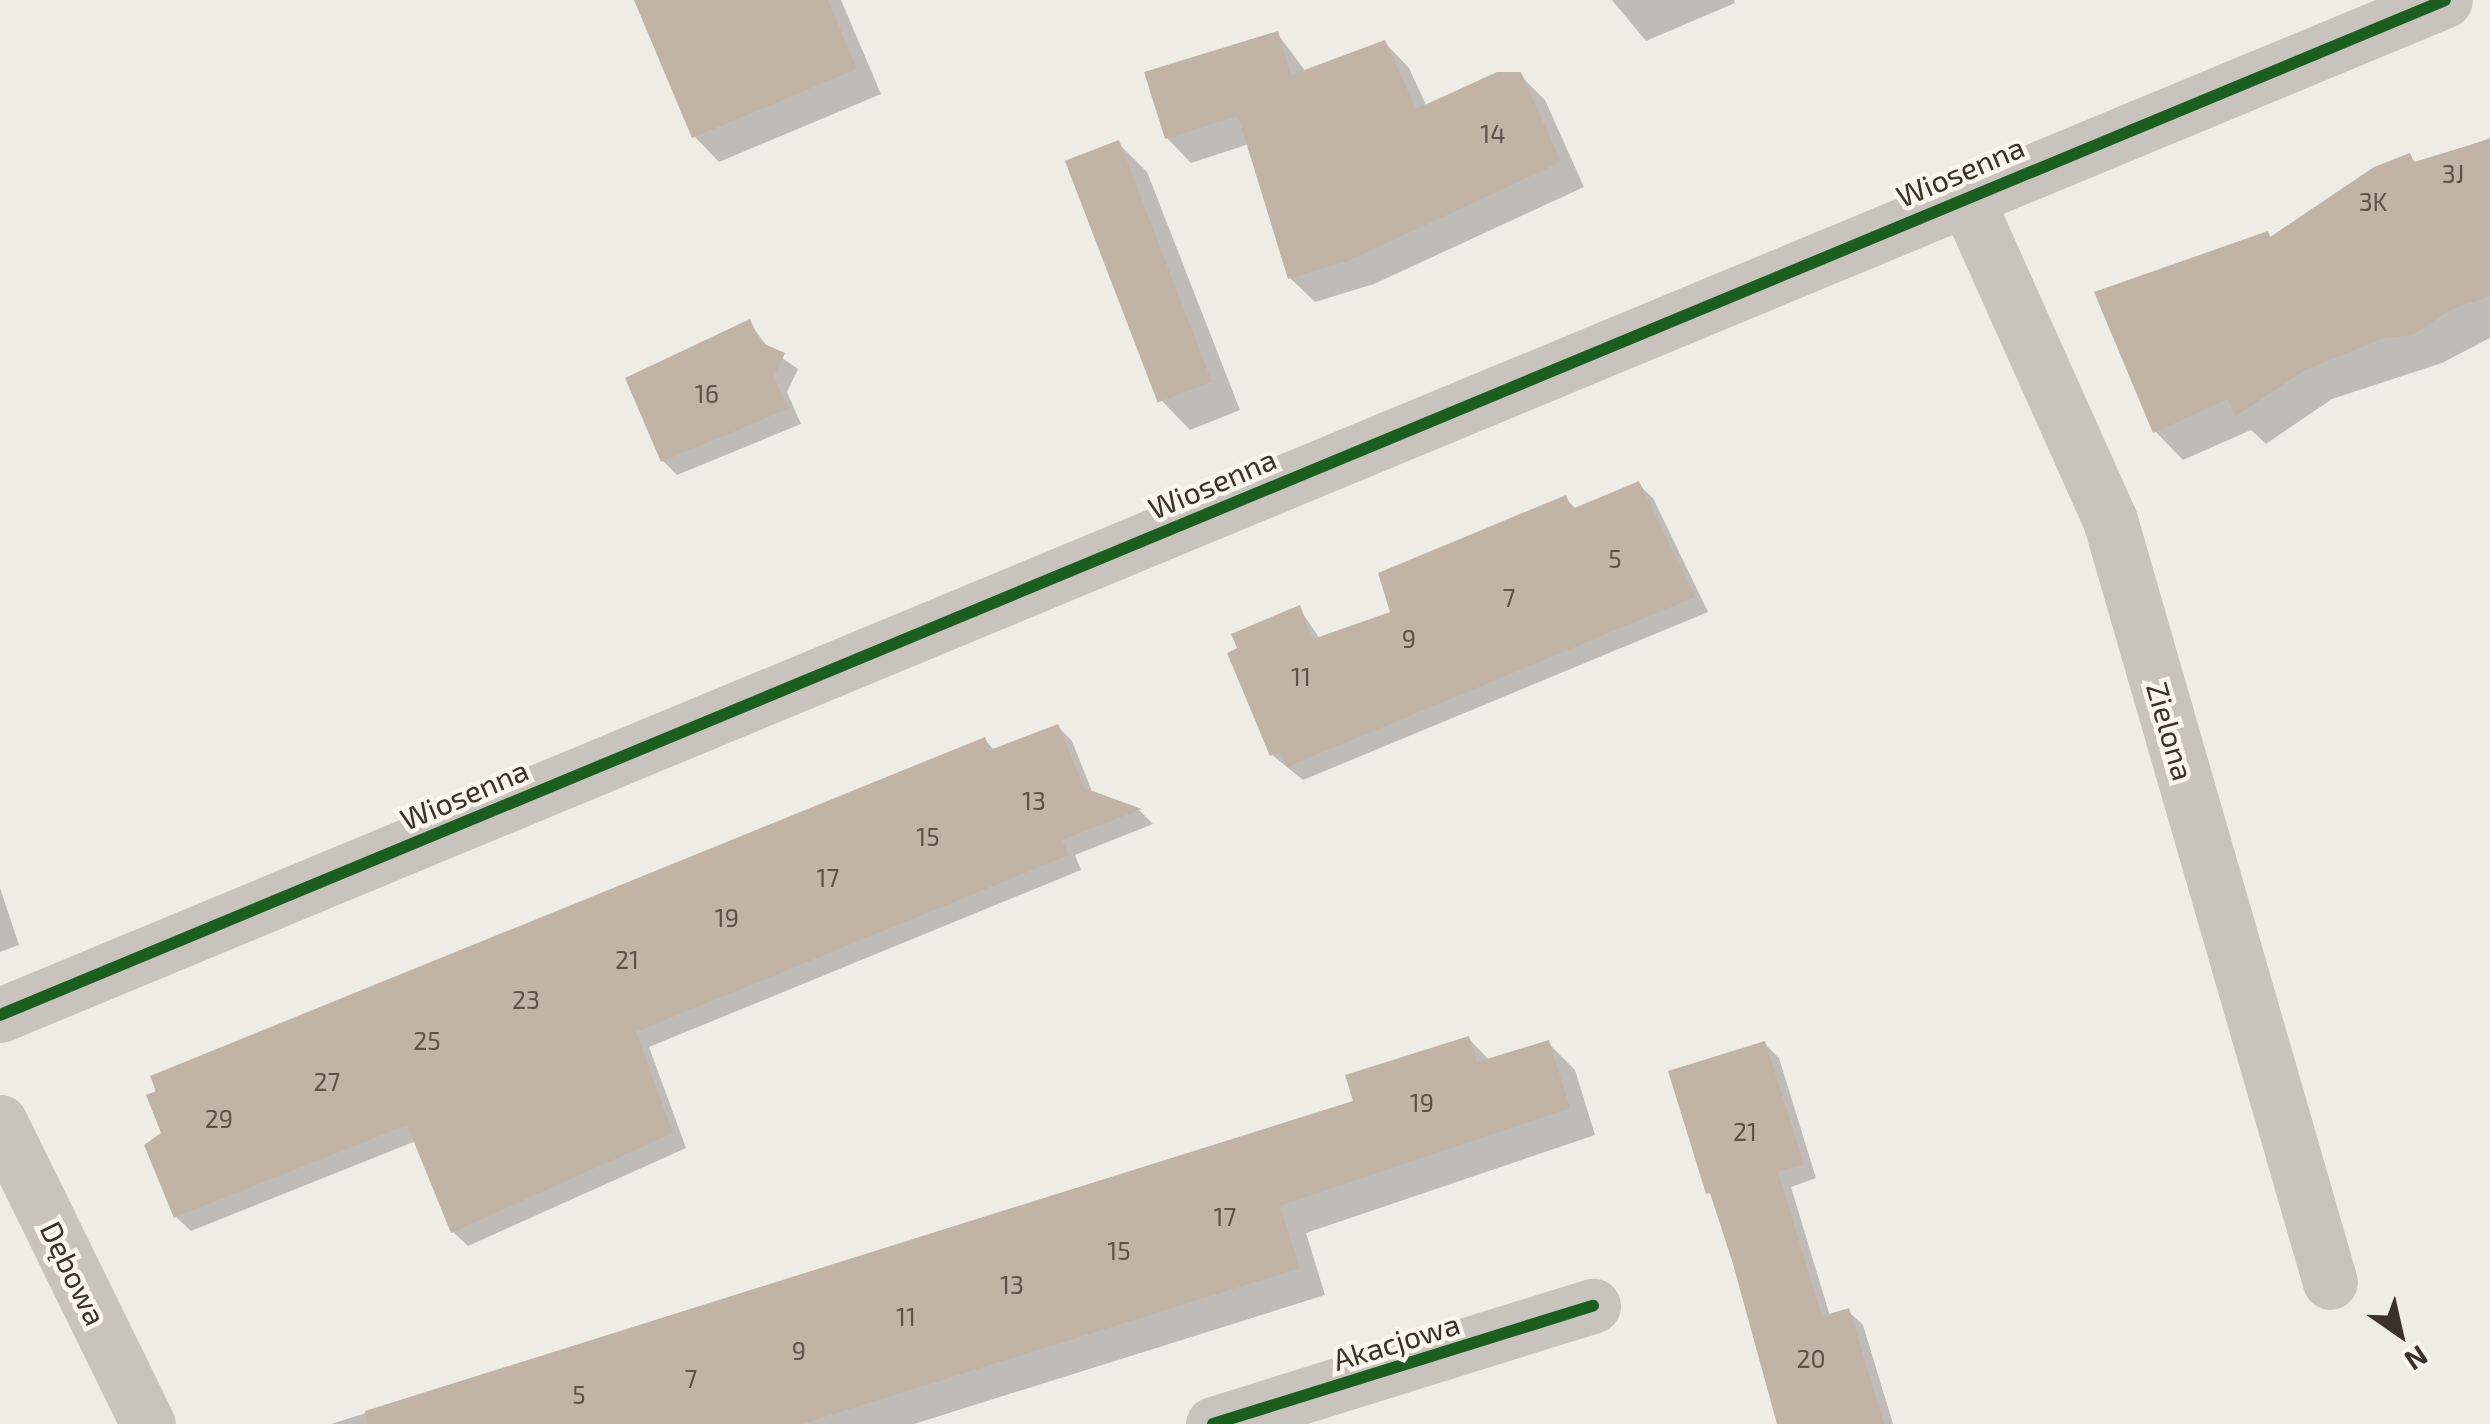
<!DOCTYPE html>
<meta charset="utf-8">
<style>
body{margin:0}
#map{position:relative;width:2490px;height:1424px;overflow:hidden;background:#efece5;font-family:"Exo 2",sans-serif}
div>[style]{position:absolute}
[style*='--x']{left:calc(var(--x)*1px);top:calc(var(--y)*1px);width:calc(var(--w)*1px);rotate:calc(var(--a)*1deg)}
.shadow>*{inset:0;background:#0003}
.building>*{inset:0;background:#c2b3a7;transform-origin:0 0}
.minor>*{height:55px;margin:-27.5px;padding:0 27.5px;transform-origin:27.5px;border-radius:27.5px;background:#c8c4bd}
.cycleway>*{height:12px;margin:-6px;padding:0 6px;transform-origin:6px;border-radius:6px;background:#1b5e20}
span{translate:-50% -50%;white-space:nowrap;text-align:center;line-height:1.15;-webkit-text-stroke:9px #faf6ed;paint-order:stroke}
.number-label{font-size:25px;color:#5c524a}
.number-label span{-webkit-text-stroke-width:0}
.street-label{font-size:30px;color:#3a322b}
.north{position:absolute;left:2350px;top:1284px;width:100px;height:100px;-webkit-text-stroke:8px #faf6ed;paint-order:stroke;rotate:146deg;font-size:28px;font-weight:700;line-height:40px;text-align:center;color:#3a322b}
.north::after{content:'';display:block;margin:auto;width:35px;height:45px;background:#3a322b;clip-path:polygon(50% 0,100% 100%,50% 72%,0 100%)}
</style>
<div id="map">
<div class="shadow">
<div style="clip-path:polygon(647px 0,841px 0,881px 94px,719px 162px,694px 136px)"></div>
<div style="clip-path:polygon(1612px 0,1734px 0,1735px 3px,1646px 41px)"></div>
<div style="clip-path:polygon(1277px 33px,1306px 72px,1385px 43px,1409px 68px,1427px 107px,1520px 75px,1545px 100px,1584px 187px,1374px 284px,1315px 302px,1290px 278px,1249px 144px,1191px 163px,1167px 138px)"></div>
<div style="clip-path:polygon(2490px 138px,2490px 338px,2442px 363px,2332px 399px,2266px 444px,2251px 430px,2183px 460px,2155px 431px,2268px 234px,2272px 239px,2409px 156px,2417px 164px)"></div>
<div style="clip-path:polygon(1118px 143px,1147px 172px,1240px 410px,1190px 430px,1162px 401px)"></div>
<div style="clip-path:polygon(749px 322px,769px 349px,798px 369px,787px 392px,801px 424px,677px 475px,663px 461px)"></div>
<div style="clip-path:polygon(1638px 484px,1653px 498px,1708px 612px,1303px 780px,1272px 755px,1299px 608px,1320px 639px,1393px 614px,1565px 498px,1577px 510px)"></div>
<div style="clip-path:polygon(1058px 727px,1072px 741px,1093px 794px,1140px 811px,1153px 824px,1075px 855px,1081px 870px,649px 1047px,686px 1148px,468px 1246px,453px 1232px,416px 1141px,191px 1231px,176px 1217px,153px 1078px,985px 740px,995px 751px)"></div>
<div style="clip-path:polygon(0 888px,19px 945px,0 952px)"></div>
<div style="clip-path:polygon(1469px 1039px,1490px 1061px,1548px 1043px,1575px 1070px,1595px 1135px,1306px 1233px,1325px 1295px,914px 1424px,331px 1424px,1356px 1102px)"></div>
<div style="clip-path:polygon(1765px 1044px,1779px 1058px,1816px 1178px,1791px 1187px,1830px 1316px,1848px 1311px,1863px 1325px,1893px 1424px,1780px 1424px,1754px 1340px,1759px 1339px)"></div>
</div>
<div class="building">
<div style="clip-path:polygon(634px 0,828px 0,857px 69px,692px 138px)"></div>
<div style="clip-path:polygon(1278px 31px,1291px 75px,1385px 40px,1416px 109px,1497px 72px,1521px 72px,1561px 162px,1348px 261px,1288px 279px,1238px 116px,1165px 139px,1144px 72px)"></div>
<div style="clip-path:polygon(2490px 139px,2490px 296px,2450px 310px,2413px 335px,2381px 339px,2303px 371px,2235px 417px,2228px 399px,2153px 433px,2094px 292px,2268px 231px,2270px 237px,2374px 167px,2410px 153px,2414px 162px)"></div>
<div style="left:1119px;top:140px;width:259px;height:58px;rotate:69deg"></div>
<div style="clip-path:polygon(750px 319px,760px 342px,785px 353px,774px 376px,788px 409px,661px 462px,625px 378px)"></div>
<div style="clip-path:polygon(1639px 481px,1695px 597px,1287px 767px,1280px 752px,1270px 756px,1227px 653px,1237px 648px,1231px 634px,1300px 605px,1313px 639px,1390px 612px,1378px 573px,1566px 495px,1572px 509px)"></div>
<div style="clip-path:polygon(1058px 724px,1084px 788px,1142px 809px,1062px 840px,1069px 855px,636px 1032px,673px 1133px,451px 1233px,407px 1125px,174px 1218px,144px 1145px,161px 1133px,146px 1095px,156px 1091px,150px 1076px,985px 737px,990px 750px)"></div>
<div style="clip-path:polygon(1469px 1036px,1477px 1062px,1549px 1040px,1570px 1108px,1280px 1206px,1300px 1268px,802px 1424px,367px 1424px,365px 1411px,1353px 1101px,1345px 1075px)"></div>
<div style="clip-path:polygon(1765px 1041px,1804px 1164px,1778px 1172px,1822px 1316px,1849px 1308px,1884px 1424px,1777px 1424px,1733px 1264px,1710px 1193px,1706px 1194px,1668px 1071px)"></div>
</div>
<div class="minor">
<div style="--x:1965;--y:196;--w:355;--a:65.9"></div>
<div style="--x:2110;--y:520;--w:793;--a:73.9"></div>
<div style="--x:0;--y:1015;--w:2647;--a:-22.54"></div>
<div style="--x:0;--y:1122;--w:336;--a:63.9"></div>
<div style="--x:1213;--y:1424;--w:398;--a:-17.3"></div>
</div>
<div class="cycleway">
<div style="--x:0;--y:1015;--w:2647;--a:-22.54"></div>
<div style="--x:1213;--y:1424;--w:398;--a:-17.3"></div>
</div>
<div class="number-label">
<span style="left:1493px;top:133px">14</span>
<span style="left:2453px;top:173px">3J</span>
<span style="left:2373px;top:201px">3K</span>
<span style="left:707px;top:393px">16</span>
<span style="left:1615px;top:558px">5</span>
<span style="left:1509px;top:597px">7</span>
<span style="left:1409px;top:638px">9</span>
<span style="left:1301px;top:676px">11</span>
<span style="left:1034px;top:800px">13</span>
<span style="left:928px;top:836px">15</span>
<span style="left:828px;top:877px">17</span>
<span style="left:727px;top:917px">19</span>
<span style="left:627px;top:959px">21</span>
<span style="left:526px;top:999px">23</span>
<span style="left:427px;top:1040px">25</span>
<span style="left:327px;top:1081px">27</span>
<span style="left:1422px;top:1102px">19</span>
<span style="left:219px;top:1118px">29</span>
<span style="left:1745px;top:1131px">21</span>
<span style="left:1225px;top:1216px">17</span>
<span style="left:1119px;top:1250px">15</span>
<span style="left:1012px;top:1284px">13</span>
<span style="left:906px;top:1316px">11</span>
<span style="left:799px;top:1350px">9</span>
<span style="left:1811px;top:1358px">20</span>
<span style="left:691px;top:1378px">7</span>
<span style="left:579px;top:1394px">5</span>
</div>
<div class="street-label">
<span style="left:1960px;top:171px;rotate:-23deg">Wiosenna</span>
<span style="left:1212px;top:483px;rotate:-23deg">Wiosenna</span>
<span style="left:2171px;top:731px;rotate:74deg">Zielona</span>
<span style="left:464px;top:794px;rotate:-23deg">Wiosenna</span>
<span style="left:74px;top:1273px;rotate:64deg">Dębowa</span>
<span style="left:1396px;top:1341px;rotate:-17deg">Akacjowa</span>
</div>
<div class="north">N</div>
</div>
